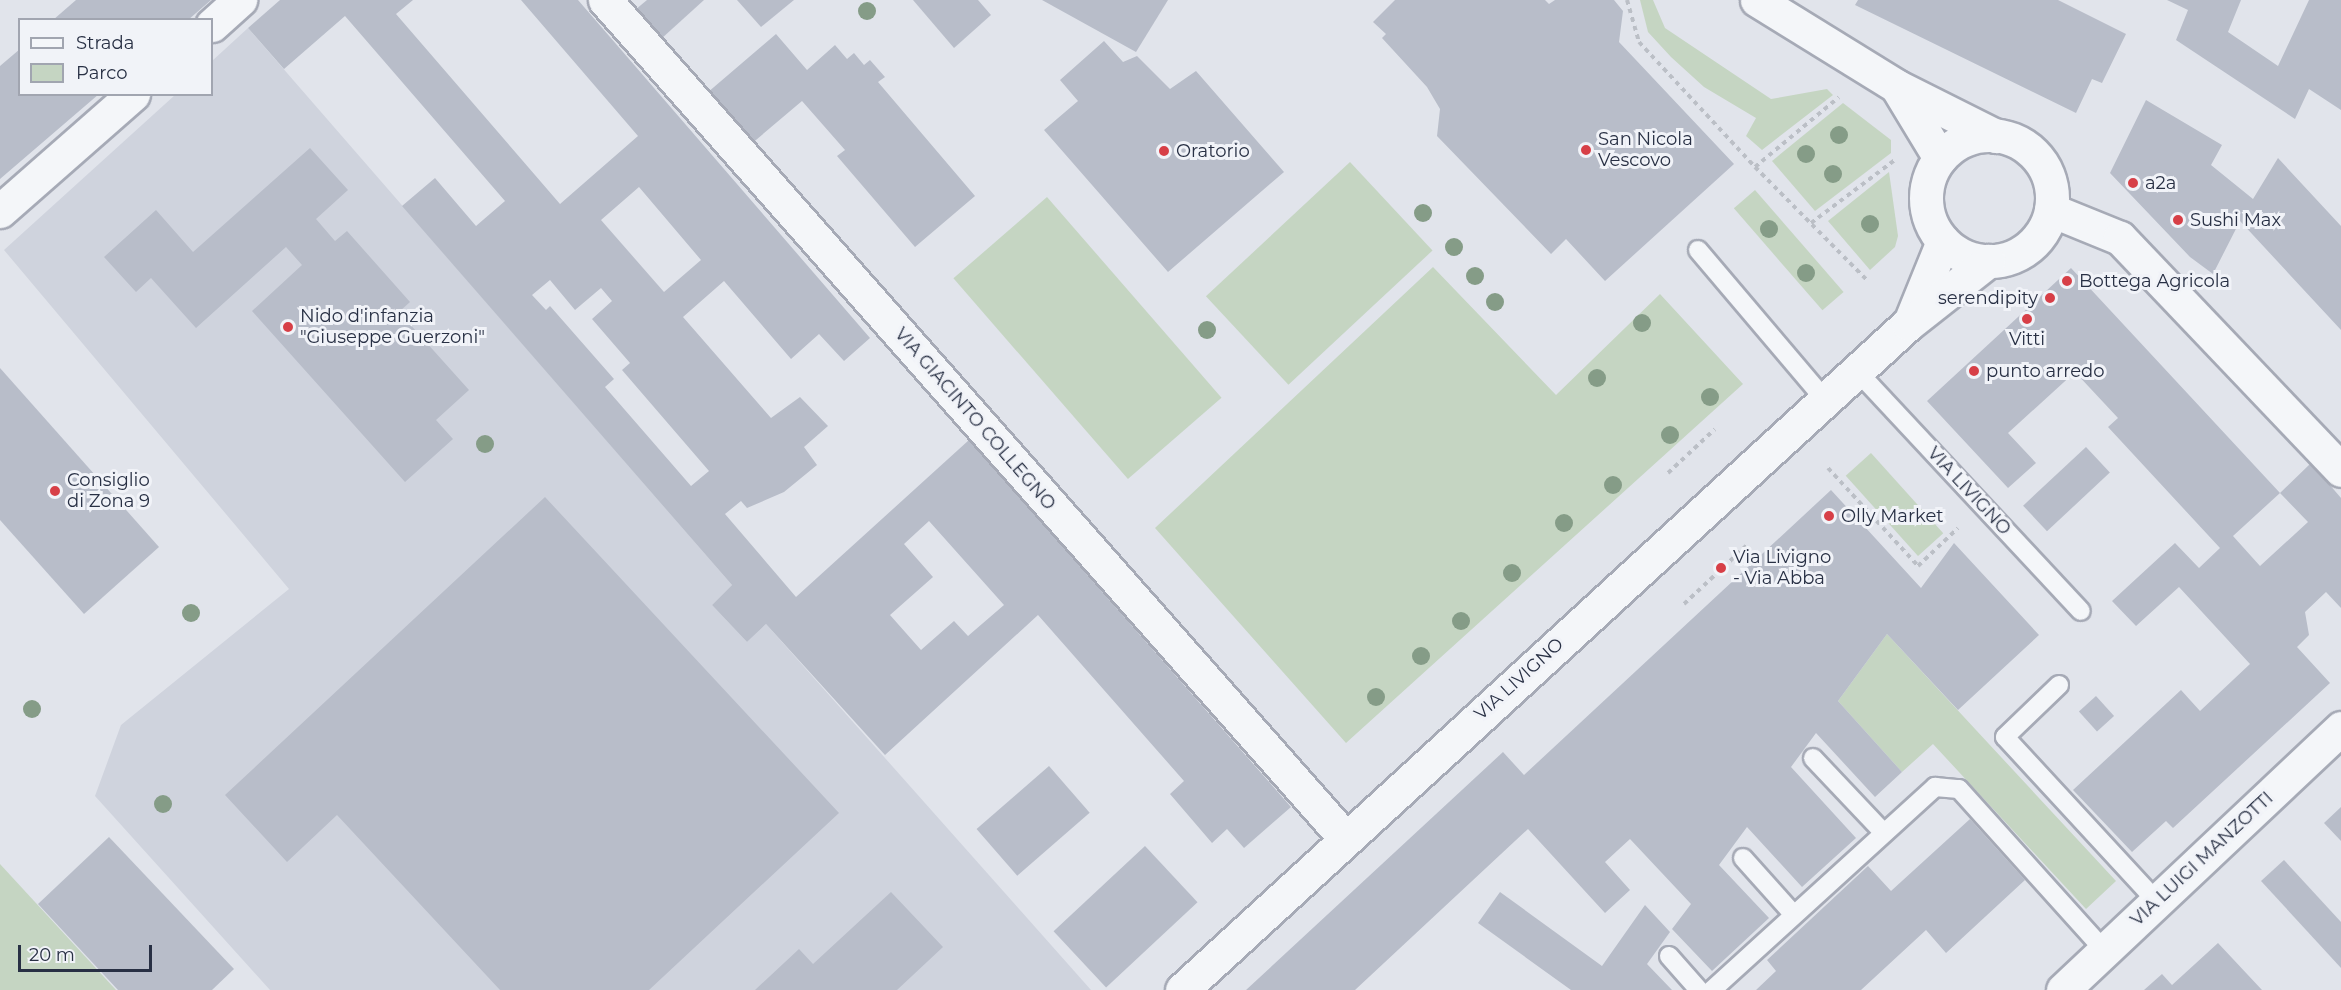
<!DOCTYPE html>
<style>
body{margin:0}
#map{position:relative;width:2341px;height:990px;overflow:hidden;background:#e1e4eb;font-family:Montserrat,sans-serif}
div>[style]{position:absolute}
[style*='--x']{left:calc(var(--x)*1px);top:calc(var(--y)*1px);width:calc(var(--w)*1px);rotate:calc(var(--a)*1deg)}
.built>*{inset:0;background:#cfd3dd}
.green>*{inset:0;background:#c5d5c2;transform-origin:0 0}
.building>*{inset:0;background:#b8bdc9;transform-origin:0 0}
.path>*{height:4px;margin-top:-2px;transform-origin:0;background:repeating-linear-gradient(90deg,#bbbfc6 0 4.5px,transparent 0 9px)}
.roads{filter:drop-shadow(2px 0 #a6aab6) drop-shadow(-2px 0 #a6aab6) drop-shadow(0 2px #a6aab6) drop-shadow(0 -2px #a6aab6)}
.lane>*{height:18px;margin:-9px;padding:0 9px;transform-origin:9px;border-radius:9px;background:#f4f6f9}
.street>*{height:33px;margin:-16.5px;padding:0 16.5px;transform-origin:16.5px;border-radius:16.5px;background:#f4f6f9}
.street>.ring{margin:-16.5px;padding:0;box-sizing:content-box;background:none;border:33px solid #f4f6f9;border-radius:50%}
.trees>*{width:18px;height:18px;margin:-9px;border-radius:50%;background:#859c87}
.dots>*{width:16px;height:16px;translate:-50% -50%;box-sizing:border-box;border:3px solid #f1f3f8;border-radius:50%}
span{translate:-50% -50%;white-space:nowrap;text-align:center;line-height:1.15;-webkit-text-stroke:6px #f1f3f8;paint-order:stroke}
.poi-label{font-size:18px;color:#283044}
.left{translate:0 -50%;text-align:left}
.right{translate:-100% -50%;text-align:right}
.street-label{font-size:18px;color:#283044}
.legend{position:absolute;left:18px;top:18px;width:195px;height:78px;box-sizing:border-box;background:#f1f3f8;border:2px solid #a1a5b0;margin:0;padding:8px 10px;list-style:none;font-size:18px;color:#283044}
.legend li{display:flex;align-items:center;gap:12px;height:30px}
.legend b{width:30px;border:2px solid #a1a5b0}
.scale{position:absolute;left:18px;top:945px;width:134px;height:27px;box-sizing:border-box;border:3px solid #283044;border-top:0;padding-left:8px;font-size:18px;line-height:21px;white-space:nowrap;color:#283044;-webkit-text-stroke:4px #f1f3f8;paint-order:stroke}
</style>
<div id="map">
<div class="built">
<div style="clip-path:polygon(248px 28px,732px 585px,712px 605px,747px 642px,766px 624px,1091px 990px,270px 990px,95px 796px,121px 725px,289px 589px,4px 250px,175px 95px,212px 94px,212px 61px)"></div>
</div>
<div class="green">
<div style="clip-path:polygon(1640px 0,1653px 0,1665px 28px,1771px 99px,1827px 89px,1833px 95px,1762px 150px,1746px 136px,1756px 118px,1704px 87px,1671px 57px,1648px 32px)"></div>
<div style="clip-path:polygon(1843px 103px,1891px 140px,1891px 153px,1815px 211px,1772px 161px)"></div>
<div style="left:1350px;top:162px;width:121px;height:197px;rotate:47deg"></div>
<div style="clip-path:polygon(1889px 172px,1898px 236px,1895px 247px,1870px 270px,1828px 221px)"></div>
<div style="left:1755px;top:190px;width:135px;height:28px;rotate:49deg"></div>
<div style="left:1047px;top:197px;width:266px;height:124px;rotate:49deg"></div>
<div style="clip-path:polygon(1433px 267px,1556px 395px,1660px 294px,1743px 384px,1346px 743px,1155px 528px)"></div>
<div style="left:1871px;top:453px;width:108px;height:34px;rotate:48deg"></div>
<div style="clip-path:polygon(1887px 634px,2116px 881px,2086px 909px,1933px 744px,1902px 772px,1838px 701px)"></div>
<div style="clip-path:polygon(0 864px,116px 990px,0 990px)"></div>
</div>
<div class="building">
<div style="clip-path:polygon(76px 0,211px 0,188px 20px,53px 20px)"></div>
<div style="clip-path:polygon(evenodd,280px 0,413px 0,396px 14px,560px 204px,638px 136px,521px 0,578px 0,870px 338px,844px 361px,819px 334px,791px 359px,724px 281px,683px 317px,771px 418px,800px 397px,828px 426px,804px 447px,817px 465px,784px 492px,747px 508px,741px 501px,725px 514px,796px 597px,969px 440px,1291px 807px,1244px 848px,1227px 829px,1212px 843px,1170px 794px,1184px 781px,1038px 615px,885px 755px,766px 624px,747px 642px,712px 605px,732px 585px,402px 206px,435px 178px,476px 226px,505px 201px,345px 16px,284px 69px,248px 28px,280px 0,639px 187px,701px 260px,664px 292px,601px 220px,639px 187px,280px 0,550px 280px,575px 310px,601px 288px,612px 301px,592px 319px,630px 363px,622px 370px,709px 471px,691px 486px,605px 387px,614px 379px,550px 306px,546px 310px,532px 295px,550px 280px,280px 0,929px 521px,1004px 605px,968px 636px,954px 621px,921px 650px,890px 615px,933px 577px,904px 544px,929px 521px)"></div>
<div style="clip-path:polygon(647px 0,704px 0,661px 39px,635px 10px)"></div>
<div style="clip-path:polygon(737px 0,794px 0,761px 27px)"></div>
<div style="clip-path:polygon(913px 0,978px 0,991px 15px,954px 48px)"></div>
<div style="clip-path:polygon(1042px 0,1168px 0,1136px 52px)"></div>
<div style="clip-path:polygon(1395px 0,1545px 0,1549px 4px,1555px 0,1614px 0,1623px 11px,1619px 42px,1734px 164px,1605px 281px,1566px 239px,1551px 254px,1437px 136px,1440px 109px,1427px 87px,1382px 38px,1386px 34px,1373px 22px)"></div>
<div style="clip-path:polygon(1858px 0,2058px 0,2126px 34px,2102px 83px,2092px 79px,2076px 113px,1855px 5px)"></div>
<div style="clip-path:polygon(2167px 0,2241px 0,2228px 32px,2278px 66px,2309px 0,2341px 0,2341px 110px,2309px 89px,2295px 119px,2176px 40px,2188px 10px)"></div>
<div style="clip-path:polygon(776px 34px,807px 70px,835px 45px,847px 59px,854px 53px,864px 65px,870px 60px,885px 77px,878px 82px,975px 196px,915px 247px,837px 156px,845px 150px,802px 101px,750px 145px,707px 93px)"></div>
<div style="clip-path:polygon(1104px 41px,1123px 62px,1137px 56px,1170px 89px,1196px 71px,1284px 172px,1168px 272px,1044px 130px,1078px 101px,1060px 80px)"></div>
<div style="clip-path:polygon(20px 49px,20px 94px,99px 94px,0 179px,0 66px)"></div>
<div style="clip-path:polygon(2146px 100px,2222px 145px,2211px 165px,2253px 199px,2278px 158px,2341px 226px,2341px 330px,2240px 221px,2213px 274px,2190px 257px,2110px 173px)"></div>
<div style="clip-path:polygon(310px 148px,348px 190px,316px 219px,335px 241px,347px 231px,410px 302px,399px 312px,469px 390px,436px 420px,453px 439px,405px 482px,252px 311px,302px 265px,286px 247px,196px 328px,151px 278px,136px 292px,104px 257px,156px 210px,193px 252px)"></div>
<div style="clip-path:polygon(evenodd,2071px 268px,2280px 493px,2311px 463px,2341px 498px,2341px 608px,2326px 592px,2305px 612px,2309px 635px,2297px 647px,2330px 683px,2173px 828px,2166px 821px,2132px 852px,2073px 790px,2181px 690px,2200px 711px,2250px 664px,2179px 587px,2136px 626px,2112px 601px,2175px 543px,2199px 568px,2220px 548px,2108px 427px,2118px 418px,2075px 372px,2008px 433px,2036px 463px,2008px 488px,1927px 401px,2071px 268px,2280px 493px,2308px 522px,2260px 566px,2233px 536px,2280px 493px)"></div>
<div style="clip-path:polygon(0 368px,159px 547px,84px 614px,0 520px)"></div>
<div style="left:2086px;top:447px;width:35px;height:86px;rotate:47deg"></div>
<div style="clip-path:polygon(1831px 490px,1921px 588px,1954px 543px,2039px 635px,1958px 710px,1887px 634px,1838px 701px,1902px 772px,1875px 797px,1816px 733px,1791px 767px,1856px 838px,1802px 887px,1747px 827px,1719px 865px,1769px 918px,1712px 971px,1672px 929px,1691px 904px,1630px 839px,1605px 862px,1630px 890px,1605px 913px,1528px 829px,1355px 990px,1246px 990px,1503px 752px,1524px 775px)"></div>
<div style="clip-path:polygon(545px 497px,839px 813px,649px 990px,500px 990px,337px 815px,287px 862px,225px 795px)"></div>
<div style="left:2096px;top:696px;width:27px;height:23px;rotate:48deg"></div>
<div style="left:1049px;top:766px;width:62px;height:96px;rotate:49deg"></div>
<div style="clip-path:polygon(2341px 807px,2341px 841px,2324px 823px)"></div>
<div style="clip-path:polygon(1970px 819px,2025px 880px,1946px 953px,1926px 930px,1861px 990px,1756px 990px,1776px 971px,1767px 960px,1868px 866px,1891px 891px)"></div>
<div style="clip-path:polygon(109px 837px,234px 969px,212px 990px,118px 990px,38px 904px)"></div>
<div style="left:1145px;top:846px;width:77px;height:125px;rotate:47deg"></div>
<div style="clip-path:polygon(2284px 860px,2341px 922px,2341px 968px,2261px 881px)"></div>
<div style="clip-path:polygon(891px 892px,943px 947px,897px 990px,755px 990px,799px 949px,813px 964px)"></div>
<div style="clip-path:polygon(1500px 892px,1602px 966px,1645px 905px,1670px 932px,1647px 964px,1672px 990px,1571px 990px,1478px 923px)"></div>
<div style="clip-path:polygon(2218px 943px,2262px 990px,2144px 990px,2162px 974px,2172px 985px)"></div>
</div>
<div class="path">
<div style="--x:1627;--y:0;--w:44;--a:74.1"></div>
<div style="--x:1639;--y:42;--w:171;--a:47.1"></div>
<div style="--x:1755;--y:167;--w:161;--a:45.3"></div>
<div style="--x:1755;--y:167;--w:109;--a:-39.8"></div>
<div style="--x:1811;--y:223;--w:105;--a:-36.9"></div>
<div style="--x:1828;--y:468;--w:133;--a:47.4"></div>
<div style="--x:1918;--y:566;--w:55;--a:-43.5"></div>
<div style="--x:1668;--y:473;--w:64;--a:-43.1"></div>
<div style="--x:1684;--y:604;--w:86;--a:-43.1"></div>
</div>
<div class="roads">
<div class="lane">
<div style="--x:1698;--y:250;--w:197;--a:49.7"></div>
<div style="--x:1857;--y:371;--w:328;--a:47"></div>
<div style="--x:2059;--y:685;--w:75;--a:136.1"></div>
<div style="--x:2005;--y:737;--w:224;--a:47.3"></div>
<div style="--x:1813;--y:758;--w:103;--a:46.6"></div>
<div style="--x:1743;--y:858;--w:76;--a:48.2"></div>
<div style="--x:1669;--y:956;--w:45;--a:48.6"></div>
<div style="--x:1712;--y:990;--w:302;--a:-42.3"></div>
<div style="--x:1935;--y:787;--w:24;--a:5"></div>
<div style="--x:1959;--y:789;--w:218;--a:48"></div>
</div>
<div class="street">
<div style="--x:605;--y:0;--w:1118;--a:48.55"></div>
<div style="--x:1757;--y:0;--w:163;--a:31.7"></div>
<div style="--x:1896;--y:86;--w:112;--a:26.6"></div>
<div style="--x:212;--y:25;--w:38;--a:-42"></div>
<div style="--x:1897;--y:87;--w:83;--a:58.8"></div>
<div class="ring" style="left:1926px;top:135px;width:93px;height:93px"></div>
<div style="--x:2051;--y:210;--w:74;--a:22.1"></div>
<div style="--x:2120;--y:238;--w:320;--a:46.4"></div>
<div style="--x:0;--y:211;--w:177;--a:-41.3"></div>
<div style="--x:1911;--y:320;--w:85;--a:-67.9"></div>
<div style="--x:1182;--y:990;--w:985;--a:-42.53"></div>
<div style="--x:1908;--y:324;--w:102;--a:-38.2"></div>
<div style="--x:2063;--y:990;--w:382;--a:-43.3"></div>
</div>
</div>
<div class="trees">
<div style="left:867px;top:11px"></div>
<div style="left:1839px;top:135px"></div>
<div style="left:1806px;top:154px"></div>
<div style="left:1833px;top:174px"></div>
<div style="left:1423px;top:213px"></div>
<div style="left:1870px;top:224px"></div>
<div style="left:1769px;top:229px"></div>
<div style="left:1454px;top:247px"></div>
<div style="left:1806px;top:273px"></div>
<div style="left:1475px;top:276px"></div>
<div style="left:1495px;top:302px"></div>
<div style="left:1642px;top:323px"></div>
<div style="left:1207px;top:330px"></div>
<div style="left:1597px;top:378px"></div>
<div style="left:1710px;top:397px"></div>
<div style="left:1670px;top:435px"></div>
<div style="left:485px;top:444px"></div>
<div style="left:1613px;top:485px"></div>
<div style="left:1564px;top:523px"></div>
<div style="left:1512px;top:573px"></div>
<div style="left:191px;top:613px"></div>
<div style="left:1461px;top:621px"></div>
<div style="left:1421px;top:656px"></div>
<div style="left:1376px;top:697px"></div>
<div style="left:32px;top:709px"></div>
<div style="left:163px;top:804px"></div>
</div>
<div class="dots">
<div style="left:1586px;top:150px;background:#d73f47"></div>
<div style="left:1164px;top:151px;background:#d73f47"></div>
<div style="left:2133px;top:183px;background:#d73f47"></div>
<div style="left:2178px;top:220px;background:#d73f47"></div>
<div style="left:2067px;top:281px;background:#d73f47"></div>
<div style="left:2050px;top:298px;background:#d73f47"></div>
<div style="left:2027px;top:319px;background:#d73f47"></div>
<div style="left:288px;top:327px;background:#d73f47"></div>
<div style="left:1974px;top:371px;background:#d73f47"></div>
<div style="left:55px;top:491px;background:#d73f47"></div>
<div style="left:1829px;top:516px;background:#d73f47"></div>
<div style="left:1721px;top:568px;background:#d73f47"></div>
</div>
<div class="poi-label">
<span class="left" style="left:1598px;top:150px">San Nicola<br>Vescovo</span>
<span class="left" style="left:1176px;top:151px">Oratorio</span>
<span class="left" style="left:2145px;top:183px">a2a</span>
<span class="left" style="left:2190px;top:220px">Sushi Max</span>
<span class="left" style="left:2079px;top:281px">Bottega Agricola</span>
<span class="right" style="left:2038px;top:298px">serendipity</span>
<span class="left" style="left:300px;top:327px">Nido d'infanzia<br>"Giuseppe Guerzoni"</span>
<span style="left:2027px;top:339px">Vitti</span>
<span class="left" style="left:1986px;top:371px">punto arredo</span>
<span class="left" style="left:67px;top:491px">Consiglio<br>di Zona 9</span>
<span class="left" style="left:1841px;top:516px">Olly Market</span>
<span class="left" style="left:1733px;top:568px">Via Livigno<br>- Via Abba</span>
</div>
<div class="street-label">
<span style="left:975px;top:419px;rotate:49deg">VIA GIACINTO COLLEGNO</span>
<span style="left:1969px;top:491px;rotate:47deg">VIA LIVIGNO</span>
<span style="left:1519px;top:679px;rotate:-42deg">VIA LIVIGNO</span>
<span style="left:2202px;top:859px;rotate:-43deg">VIA LUIGI MANZOTTI</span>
</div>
<ul class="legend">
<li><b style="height:8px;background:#f4f6f9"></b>Strada</li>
<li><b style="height:16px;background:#c5d5c2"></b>Parco</li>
</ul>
<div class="scale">20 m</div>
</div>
